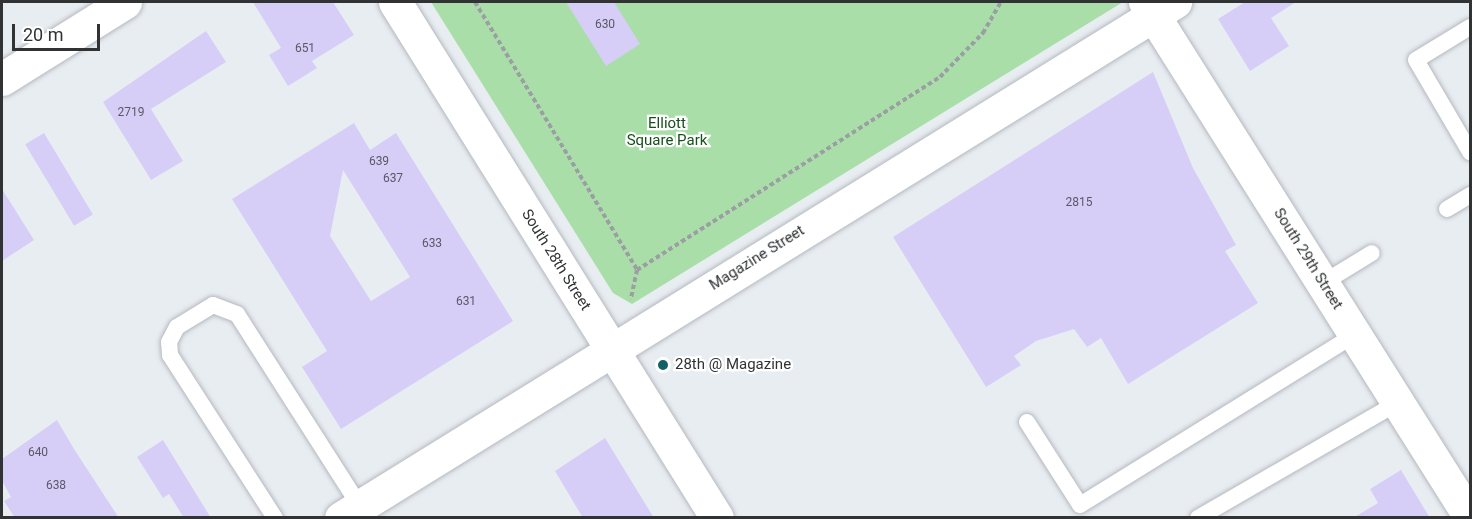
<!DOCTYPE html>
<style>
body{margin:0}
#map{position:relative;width:1472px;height:519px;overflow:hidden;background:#e8edf2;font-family:Roboto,sans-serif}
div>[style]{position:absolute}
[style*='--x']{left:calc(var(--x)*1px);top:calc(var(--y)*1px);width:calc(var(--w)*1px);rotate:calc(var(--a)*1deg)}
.green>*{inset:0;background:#a9dea9}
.building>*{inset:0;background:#d7cef8;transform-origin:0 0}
.path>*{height:4px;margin-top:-2px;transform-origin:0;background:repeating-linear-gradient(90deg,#9b9ea2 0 4.5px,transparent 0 7.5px)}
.roads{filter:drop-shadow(0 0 2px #b5b9bf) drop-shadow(0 0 2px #b5b9bf)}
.lane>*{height:16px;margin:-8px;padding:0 8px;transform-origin:8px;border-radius:8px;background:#fff}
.street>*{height:33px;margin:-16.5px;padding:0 16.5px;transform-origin:16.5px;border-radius:16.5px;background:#fff}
.dots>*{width:16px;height:16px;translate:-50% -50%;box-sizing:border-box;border:3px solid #fff;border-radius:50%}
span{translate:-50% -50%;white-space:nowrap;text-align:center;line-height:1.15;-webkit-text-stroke:4.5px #fff;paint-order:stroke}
.number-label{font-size:12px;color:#5a5965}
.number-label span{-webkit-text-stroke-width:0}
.park-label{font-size:15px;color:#16501b}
.street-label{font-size:15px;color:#303234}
.poi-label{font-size:15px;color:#303234}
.left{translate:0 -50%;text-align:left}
.frame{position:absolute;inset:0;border:3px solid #303234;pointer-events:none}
.scale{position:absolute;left:12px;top:24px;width:88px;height:27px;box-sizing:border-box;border:3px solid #303234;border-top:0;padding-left:8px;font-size:18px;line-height:21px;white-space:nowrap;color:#303234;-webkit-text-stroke:4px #fff;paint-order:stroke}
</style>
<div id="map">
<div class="green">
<i style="clip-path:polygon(431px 2px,1123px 2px,632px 304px,613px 293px)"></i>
</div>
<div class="building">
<i style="clip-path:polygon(253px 2px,333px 2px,354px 35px,312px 61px,317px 68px,288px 86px,269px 55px,281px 48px)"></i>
<i style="clip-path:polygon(566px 2px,614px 2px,640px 44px,606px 66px)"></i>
<i style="clip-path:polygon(1245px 2px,1296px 2px,1271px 18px,1289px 46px,1250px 71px,1218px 19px)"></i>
<i style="clip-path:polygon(206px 31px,226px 62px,151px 109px,183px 161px,151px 180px,103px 102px)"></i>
<i style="clip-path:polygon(1153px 72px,1193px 168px,1236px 245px,1225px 251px,1258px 303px,1128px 384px,1101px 338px,1087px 347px,1074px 329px,1036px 341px,1014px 356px,1021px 365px,986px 387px,893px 237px)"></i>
<i style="clip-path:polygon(evenodd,354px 123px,370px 150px,396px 133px,513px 321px,341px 429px,302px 367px,327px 351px,232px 199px,354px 123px,343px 170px,410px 277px,371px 301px,330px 236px,343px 170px)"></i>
<i style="left:44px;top:133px;width:95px;height:22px;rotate:59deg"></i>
<i style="clip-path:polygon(2px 189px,34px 240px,2px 261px)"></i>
<i style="clip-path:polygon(57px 420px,74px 449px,119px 518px,15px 518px,4px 501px,11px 497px,2px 481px,2px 459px)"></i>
<i style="clip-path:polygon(605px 438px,654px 518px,583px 518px,555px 471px)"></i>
<i style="clip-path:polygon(163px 440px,211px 518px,184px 518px,169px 494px,163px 498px,137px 457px)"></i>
<i style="clip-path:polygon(1401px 470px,1430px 518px,1353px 518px,1378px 503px,1370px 489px)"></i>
</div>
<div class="path">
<i style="--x:475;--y:2;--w:313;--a:58.8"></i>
<i style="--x:637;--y:270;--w:30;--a:102"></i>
<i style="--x:637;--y:270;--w:359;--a:-32.5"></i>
<i style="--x:940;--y:77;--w:62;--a:-45.7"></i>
<i style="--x:983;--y:33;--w:36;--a:-60"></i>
</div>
<div class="roads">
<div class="lane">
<i style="--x:1470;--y:27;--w:63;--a:148.6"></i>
<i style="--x:1416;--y:60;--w:107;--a:59.6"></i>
<i style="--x:1447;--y:209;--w:27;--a:-31"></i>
<i style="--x:1323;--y:283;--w:57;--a:-31.5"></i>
<i style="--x:1027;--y:422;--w:98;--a:57.4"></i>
<i style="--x:1080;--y:505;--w:325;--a:-31.8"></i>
<i style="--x:275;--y:518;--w:194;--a:-122.8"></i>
<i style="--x:170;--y:355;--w:13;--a:-94"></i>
<i style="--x:169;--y:342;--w:17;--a:-62"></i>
<i style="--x:177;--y:327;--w:42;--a:-31.4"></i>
<i style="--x:213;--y:305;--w:26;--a:21"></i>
<i style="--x:237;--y:314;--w:228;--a:57.4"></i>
<i style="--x:1198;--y:518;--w:232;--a:-30"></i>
</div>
<div class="street">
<i style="--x:395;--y:2;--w:608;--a:58.03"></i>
<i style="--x:1145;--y:2;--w:609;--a:57.75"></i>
<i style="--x:2;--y:79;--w:145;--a:-32"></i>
<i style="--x:341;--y:518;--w:981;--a:-31.75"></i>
</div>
</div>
<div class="dots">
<i style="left:663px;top:365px;background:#106168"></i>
</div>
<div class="number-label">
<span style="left:605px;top:25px">630</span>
<span style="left:305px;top:49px">651</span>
<span style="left:131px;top:113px">2719</span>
<span style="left:379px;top:162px">639</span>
<span style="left:393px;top:179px">637</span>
<span style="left:1079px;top:203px">2815</span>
<span style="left:432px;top:244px">633</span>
<span style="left:466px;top:302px">631</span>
<span style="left:38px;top:453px">640</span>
<span style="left:56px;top:486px">638</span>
</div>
<div class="park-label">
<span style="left:667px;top:132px">Elliott<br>Square Park</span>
</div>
<div class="street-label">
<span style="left:757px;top:258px;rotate:-32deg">Magazine Street</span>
<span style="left:1308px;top:259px;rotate:58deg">South 29th Street</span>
<span style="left:556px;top:260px;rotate:58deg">South 28th Street</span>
</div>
<div class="poi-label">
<span class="left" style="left:675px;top:365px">28th @ Magazine</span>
</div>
<div class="frame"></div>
<div class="scale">20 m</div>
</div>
